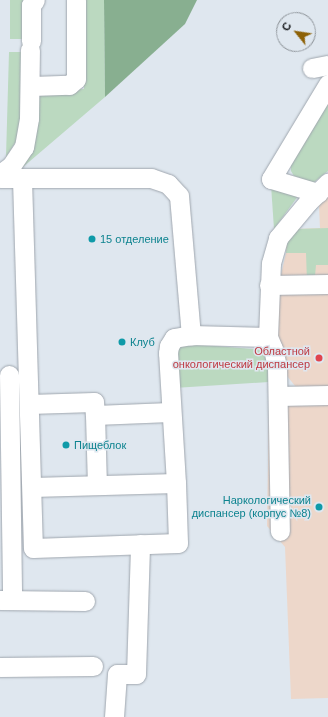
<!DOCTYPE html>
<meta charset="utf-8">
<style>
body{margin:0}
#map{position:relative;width:328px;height:717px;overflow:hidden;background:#dfe7ef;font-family:Helvetica,sans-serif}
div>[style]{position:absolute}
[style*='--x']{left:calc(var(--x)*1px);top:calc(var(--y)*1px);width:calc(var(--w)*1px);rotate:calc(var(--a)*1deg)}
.medical>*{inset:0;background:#edd7ca}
.green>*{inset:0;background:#bbd9c0;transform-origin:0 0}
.forest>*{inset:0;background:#88af90}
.roads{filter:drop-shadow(0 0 1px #9fa6ae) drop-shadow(0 0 1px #9fa6ae)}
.minor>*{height:19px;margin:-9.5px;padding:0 9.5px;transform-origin:9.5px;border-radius:9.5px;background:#fff}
.dots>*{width:11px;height:11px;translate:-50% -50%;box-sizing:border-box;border:2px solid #dfe7ef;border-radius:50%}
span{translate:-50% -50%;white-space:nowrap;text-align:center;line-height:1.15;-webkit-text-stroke:3px #dfe7ef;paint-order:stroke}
.culture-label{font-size:11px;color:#0d838f}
.left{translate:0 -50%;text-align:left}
.right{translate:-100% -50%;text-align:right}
.health-label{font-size:11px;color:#be3a42}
.north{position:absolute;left:276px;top:12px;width:40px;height:40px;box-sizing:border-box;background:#dfe7ef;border:1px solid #8e949a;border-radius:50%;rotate:300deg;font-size:11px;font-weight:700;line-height:16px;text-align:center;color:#15181b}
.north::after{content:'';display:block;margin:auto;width:14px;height:18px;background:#8d6106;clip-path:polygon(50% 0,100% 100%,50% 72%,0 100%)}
</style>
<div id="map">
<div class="medical">
<i style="clip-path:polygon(328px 196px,328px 698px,291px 699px,285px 547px,267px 526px,269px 399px,304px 397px,287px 376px,278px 353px,275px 301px,286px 253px,286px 245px,296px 229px,320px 228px,319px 205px)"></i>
</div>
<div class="green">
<i style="left:10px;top:0;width:15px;height:39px"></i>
<i style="clip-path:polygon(83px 0,104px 0,105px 97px,16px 173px,40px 93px,44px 91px,84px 89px)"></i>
<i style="clip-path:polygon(9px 52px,24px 52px,22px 132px,6px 157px)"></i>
<i style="clip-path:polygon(328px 89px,328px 171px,313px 183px,294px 176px,291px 171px,291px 163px)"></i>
<i style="clip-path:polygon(271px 185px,301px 192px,274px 229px)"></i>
<i style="clip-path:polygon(328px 228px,328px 265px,316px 265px,315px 276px,307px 282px,306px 253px,286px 253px,287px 242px,296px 229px)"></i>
<i style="clip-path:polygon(178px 343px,266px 350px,267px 352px,269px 382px,174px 388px)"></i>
</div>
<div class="forest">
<i style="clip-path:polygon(104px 0,197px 0,185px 24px,105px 97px)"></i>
</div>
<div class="roads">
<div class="minor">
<i style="--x:31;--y:41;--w:36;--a:-90"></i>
<i style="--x:31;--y:5;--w:6;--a:-51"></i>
<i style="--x:312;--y:68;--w:16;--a:-11"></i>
<i style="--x:31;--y:86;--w:38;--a:-2"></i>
<i style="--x:69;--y:85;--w:9;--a:-41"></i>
<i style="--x:76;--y:79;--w:79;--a:-90"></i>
<i style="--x:0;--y:174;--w:14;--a:-36"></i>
<i style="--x:11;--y:166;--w:23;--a:-56"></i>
<i style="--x:24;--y:147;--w:29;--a:-80"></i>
<i style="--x:29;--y:118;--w:68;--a:-89.2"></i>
<i style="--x:0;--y:178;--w:151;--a:0"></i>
<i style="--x:151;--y:178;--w:18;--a:19"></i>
<i style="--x:168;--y:184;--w:16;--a:47"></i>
<i style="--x:179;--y:196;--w:140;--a:85.1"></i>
<i style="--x:191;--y:335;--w:77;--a:1.5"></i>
<i style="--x:268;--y:337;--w:74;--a:-87.7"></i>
<i style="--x:271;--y:263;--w:26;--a:-74"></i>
<i style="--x:278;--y:238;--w:47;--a:-50.2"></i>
<i style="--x:308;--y:202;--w:28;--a:-44"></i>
<i style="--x:22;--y:179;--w:369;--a:88.3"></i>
<i style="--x:33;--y:548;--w:145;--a:-2"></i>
<i style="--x:178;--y:543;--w:60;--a:-91.9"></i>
<i style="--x:318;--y:193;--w:49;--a:-163.4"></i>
<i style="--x:271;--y:179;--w:111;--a:-59"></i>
<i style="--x:269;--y:285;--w:59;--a:-1"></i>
<i style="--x:268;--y:337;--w:13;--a:67"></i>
<i style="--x:273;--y:349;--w:17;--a:77"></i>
<i style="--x:277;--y:366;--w:165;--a:89"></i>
<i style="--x:9;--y:375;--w:225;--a:89.2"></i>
<i style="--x:278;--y:396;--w:50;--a:-1.1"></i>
<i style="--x:29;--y:404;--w:65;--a:-1.8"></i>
<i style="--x:94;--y:402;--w:13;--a:86"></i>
<i style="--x:95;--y:415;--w:75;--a:-2.3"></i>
<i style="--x:95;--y:415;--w:70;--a:88.4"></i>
<i style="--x:32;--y:487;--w:144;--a:-1.6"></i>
<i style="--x:176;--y:483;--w:130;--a:-93.5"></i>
<i style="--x:168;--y:353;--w:7;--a:-82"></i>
<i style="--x:169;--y:346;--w:9;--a:-58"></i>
<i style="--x:174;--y:338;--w:17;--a:-10"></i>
<i style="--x:0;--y:600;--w:85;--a:0.7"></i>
<i style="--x:0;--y:667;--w:93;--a:-0.6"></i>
<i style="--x:114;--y:717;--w:43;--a:-86"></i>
<i style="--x:117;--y:674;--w:19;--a:0"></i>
<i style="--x:136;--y:674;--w:130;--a:-88.2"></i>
</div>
</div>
<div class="dots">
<i style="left:92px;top:239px;background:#0f9aa8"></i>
<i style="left:122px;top:342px;background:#0f9aa8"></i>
<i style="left:319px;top:358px;background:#e0444e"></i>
<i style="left:66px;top:445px;background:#0f9aa8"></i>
<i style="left:319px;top:507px;background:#0f9aa8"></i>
</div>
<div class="culture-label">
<span class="left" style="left:100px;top:239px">15 отделение</span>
<span class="left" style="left:130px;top:342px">Клуб</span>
<span class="left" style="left:74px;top:445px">Пищеблок</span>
<span class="right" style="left:311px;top:507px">Наркологический<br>диспансер (корпус №8)</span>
</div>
<div class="health-label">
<span class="right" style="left:310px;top:358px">Областной<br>онкологический диспансер</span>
</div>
<div class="north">С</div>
</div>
